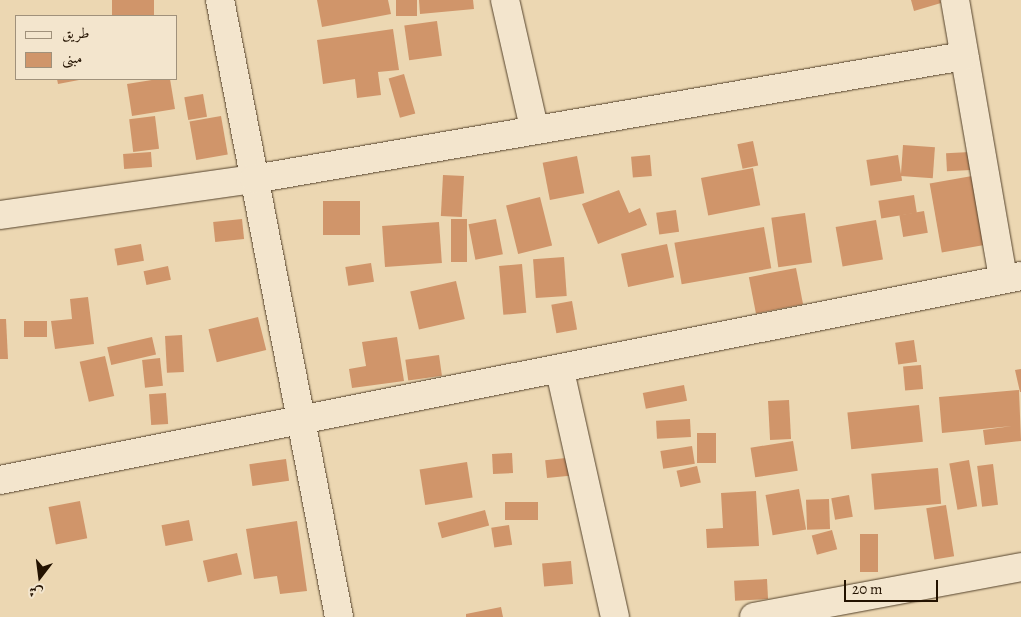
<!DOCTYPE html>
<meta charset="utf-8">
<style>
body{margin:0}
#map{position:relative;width:1021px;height:617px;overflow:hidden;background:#ecd7b2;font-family:Alegreya,Amiri,serif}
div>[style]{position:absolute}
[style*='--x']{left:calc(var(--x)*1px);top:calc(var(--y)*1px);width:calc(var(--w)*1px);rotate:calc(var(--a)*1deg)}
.building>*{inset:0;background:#d0956a;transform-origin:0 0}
.roads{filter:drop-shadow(0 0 1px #55432c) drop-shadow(0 0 1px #55432c)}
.minor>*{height:28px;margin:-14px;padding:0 14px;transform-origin:14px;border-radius:14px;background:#f3e5cd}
span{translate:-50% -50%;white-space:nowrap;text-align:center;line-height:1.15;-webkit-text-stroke:5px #f3e5cd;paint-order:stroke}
.legend{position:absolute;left:15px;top:15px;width:162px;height:65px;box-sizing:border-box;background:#f3e5cd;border:1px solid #a0917b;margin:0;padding:6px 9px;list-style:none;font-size:15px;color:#231200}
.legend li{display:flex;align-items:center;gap:10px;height:25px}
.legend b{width:25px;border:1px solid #a0917b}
.north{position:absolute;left:15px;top:552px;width:50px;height:50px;-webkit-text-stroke:4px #f3e5cd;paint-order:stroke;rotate:195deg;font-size:14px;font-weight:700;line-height:20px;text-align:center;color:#231200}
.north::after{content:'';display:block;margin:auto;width:18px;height:22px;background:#231200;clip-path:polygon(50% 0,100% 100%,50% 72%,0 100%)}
.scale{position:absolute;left:844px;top:580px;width:94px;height:22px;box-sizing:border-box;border:2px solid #231200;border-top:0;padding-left:6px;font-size:15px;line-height:18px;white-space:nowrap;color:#231200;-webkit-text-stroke:4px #f3e5cd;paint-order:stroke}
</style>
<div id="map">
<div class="building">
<i style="left:112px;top:0;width:42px;height:16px"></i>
<i style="clip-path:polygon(317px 0,388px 0,391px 14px,322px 27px)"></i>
<i style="left:396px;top:0;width:21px;height:16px"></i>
<i style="clip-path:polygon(419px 0,473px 0,474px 9px,420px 14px)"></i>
<i style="clip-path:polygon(911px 0,940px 0,941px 3px,914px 11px)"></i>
<i style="left:437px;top:21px;width:35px;height:33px;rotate:82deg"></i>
<i style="clip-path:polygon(393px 29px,399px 70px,378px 72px,381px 95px,357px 98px,355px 79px,323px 84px,317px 40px)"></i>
<i style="left:404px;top:74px;width:41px;height:16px;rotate:74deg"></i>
<i style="clip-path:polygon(57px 79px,79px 79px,79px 80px,58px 84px)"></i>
<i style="clip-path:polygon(158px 79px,170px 79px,175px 109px,132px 116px,127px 84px)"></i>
<i style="left:203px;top:94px;width:23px;height:19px;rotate:80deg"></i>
<i style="left:155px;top:116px;width:33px;height:26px;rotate:83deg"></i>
<i style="left:221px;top:116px;width:39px;height:32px;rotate:80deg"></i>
<i style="left:753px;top:141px;width:25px;height:16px;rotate:78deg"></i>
<i style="left:903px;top:145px;width:32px;height:31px;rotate:4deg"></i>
<i style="left:151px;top:152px;width:15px;height:28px;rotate:86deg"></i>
<i style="left:970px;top:152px;width:18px;height:24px;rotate:87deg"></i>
<i style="left:650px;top:155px;width:21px;height:19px;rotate:85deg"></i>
<i style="left:898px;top:155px;width:26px;height:32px;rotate:81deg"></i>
<i style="left:577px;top:156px;width:38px;height:35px;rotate:79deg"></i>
<i style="left:753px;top:168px;width:38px;height:53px;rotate:79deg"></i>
<i style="left:443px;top:175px;width:21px;height:41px;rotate:3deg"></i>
<i style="left:972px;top:176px;width:70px;height:43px;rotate:80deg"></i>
<i style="clip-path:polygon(619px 190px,629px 213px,640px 208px,647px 225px,598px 244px,582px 204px)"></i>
<i style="left:914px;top:195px;width:18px;height:36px;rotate:81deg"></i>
<i style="left:540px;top:197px;width:50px;height:35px;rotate:76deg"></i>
<i style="left:323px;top:201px;width:37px;height:34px"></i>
<i style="left:676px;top:210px;width:22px;height:20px;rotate:82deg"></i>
<i style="left:924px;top:211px;width:22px;height:25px;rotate:80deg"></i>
<i style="left:805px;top:213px;width:50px;height:34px;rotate:82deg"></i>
<i style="left:242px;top:219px;width:20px;height:29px;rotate:84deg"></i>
<i style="left:451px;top:219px;width:16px;height:43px"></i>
<i style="left:496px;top:219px;width:36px;height:28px;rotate:79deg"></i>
<i style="left:876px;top:220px;width:40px;height:41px;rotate:80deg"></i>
<i style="left:439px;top:222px;width:41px;height:57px;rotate:86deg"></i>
<i style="left:764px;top:227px;width:42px;height:91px;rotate:80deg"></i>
<i style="left:141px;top:244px;width:17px;height:27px;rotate:80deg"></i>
<i style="left:667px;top:244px;width:34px;height:47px;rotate:78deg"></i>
<i style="left:564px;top:257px;width:39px;height:31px;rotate:86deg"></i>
<i style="left:371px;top:263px;width:19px;height:26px;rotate:81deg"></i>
<i style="left:522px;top:264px;width:49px;height:23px;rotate:85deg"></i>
<i style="left:168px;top:266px;width:14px;height:25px;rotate:78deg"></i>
<i style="left:796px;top:268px;width:37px;height:48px;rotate:79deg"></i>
<i style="left:456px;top:281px;width:39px;height:47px;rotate:77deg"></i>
<i style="clip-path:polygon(88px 297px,94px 344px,55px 349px,51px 321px,72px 319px,70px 299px)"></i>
<i style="left:572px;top:301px;width:29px;height:21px;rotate:80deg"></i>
<i style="left:258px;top:317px;width:34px;height:51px;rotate:76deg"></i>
<i style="clip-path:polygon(0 319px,6px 319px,8px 359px,0 359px)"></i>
<i style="left:24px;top:321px;width:23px;height:16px"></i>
<i style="left:182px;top:335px;width:37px;height:17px;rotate:87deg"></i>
<i style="left:152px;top:337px;width:18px;height:46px;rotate:77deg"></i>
<i style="clip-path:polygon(397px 337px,404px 381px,352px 388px,349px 369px,366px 366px,362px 342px)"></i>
<i style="left:914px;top:340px;width:22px;height:19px;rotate:82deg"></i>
<i style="left:439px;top:355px;width:21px;height:34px;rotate:82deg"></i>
<i style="left:105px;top:356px;width:41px;height:26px;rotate:77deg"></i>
<i style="left:160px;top:358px;width:28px;height:18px;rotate:84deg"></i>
<i style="left:921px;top:365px;width:24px;height:18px;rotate:85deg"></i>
<i style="clip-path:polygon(1021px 369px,1021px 392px,1020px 392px,1015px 370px)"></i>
<i style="left:684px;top:385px;width:16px;height:42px;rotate:79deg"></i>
<i style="clip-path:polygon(1019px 390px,1021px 441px,985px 445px,983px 430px,1012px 426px,942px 433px,939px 397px)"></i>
<i style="left:166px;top:393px;width:31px;height:17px;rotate:86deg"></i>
<i style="left:789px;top:400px;width:39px;height:21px;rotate:87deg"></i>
<i style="left:919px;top:405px;width:37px;height:72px;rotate:84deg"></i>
<i style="left:690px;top:419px;width:18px;height:34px;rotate:87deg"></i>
<i style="left:697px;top:433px;width:19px;height:30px"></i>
<i style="left:793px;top:441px;width:30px;height:43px;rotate:81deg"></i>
<i style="left:692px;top:446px;width:18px;height:32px;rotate:81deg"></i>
<i style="left:512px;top:453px;width:20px;height:20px;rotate:87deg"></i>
<i style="left:575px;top:457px;width:18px;height:30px;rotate:84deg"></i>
<i style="left:286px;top:459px;width:22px;height:37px;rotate:82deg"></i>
<i style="left:969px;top:460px;width:47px;height:20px;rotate:80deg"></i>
<i style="left:467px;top:462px;width:36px;height:48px;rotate:81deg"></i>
<i style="left:993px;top:464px;width:41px;height:16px;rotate:83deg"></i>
<i style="left:697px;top:466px;width:17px;height:21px;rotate:77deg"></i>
<i style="left:938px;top:468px;width:36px;height:67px;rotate:85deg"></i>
<i style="left:799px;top:489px;width:41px;height:34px;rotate:80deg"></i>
<i style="clip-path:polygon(756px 491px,759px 546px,707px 548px,706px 529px,723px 528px,721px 493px)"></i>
<i style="left:849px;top:495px;width:22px;height:18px;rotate:80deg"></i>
<i style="left:829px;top:499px;width:30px;height:23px;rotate:88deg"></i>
<i style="left:80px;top:501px;width:38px;height:32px;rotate:79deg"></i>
<i style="left:505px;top:502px;width:33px;height:18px"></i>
<i style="left:946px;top:505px;width:52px;height:20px;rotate:81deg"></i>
<i style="left:485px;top:510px;width:16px;height:49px;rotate:75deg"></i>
<i style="left:189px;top:520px;width:21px;height:28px;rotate:79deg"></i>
<i style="clip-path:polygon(297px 521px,307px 591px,280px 594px,277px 576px,254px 579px,246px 529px)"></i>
<i style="left:509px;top:525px;width:20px;height:18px;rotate:81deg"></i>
<i style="left:832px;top:530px;width:20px;height:21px;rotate:75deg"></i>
<i style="left:860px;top:534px;width:18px;height:38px"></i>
<i style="left:237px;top:553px;width:22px;height:35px;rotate:77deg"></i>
<i style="left:571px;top:561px;width:23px;height:29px;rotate:85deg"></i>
<i style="left:767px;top:579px;width:20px;height:33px;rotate:87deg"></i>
<i style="clip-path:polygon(501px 607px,503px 617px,466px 617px,466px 614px)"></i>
</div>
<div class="roads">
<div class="minor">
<i style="--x:220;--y:0;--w:628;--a:79.08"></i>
<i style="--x:505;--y:0;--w:131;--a:77.2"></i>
<i style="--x:955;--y:0;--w:283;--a:80.2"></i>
<i style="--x:0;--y:215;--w:257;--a:-8.1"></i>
<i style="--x:254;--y:179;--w:721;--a:-9.83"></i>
<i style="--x:560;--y:371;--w:252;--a:77.4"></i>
<i style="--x:0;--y:480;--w:1041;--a:-11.3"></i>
<i style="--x:754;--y:617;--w:272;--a:-10.6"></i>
</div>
</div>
<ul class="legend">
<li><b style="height:6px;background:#f3e5cd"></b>طريق</li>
<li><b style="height:14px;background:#d0956a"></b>مبنى</li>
</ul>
<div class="north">ش</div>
<div class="scale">20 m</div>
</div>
